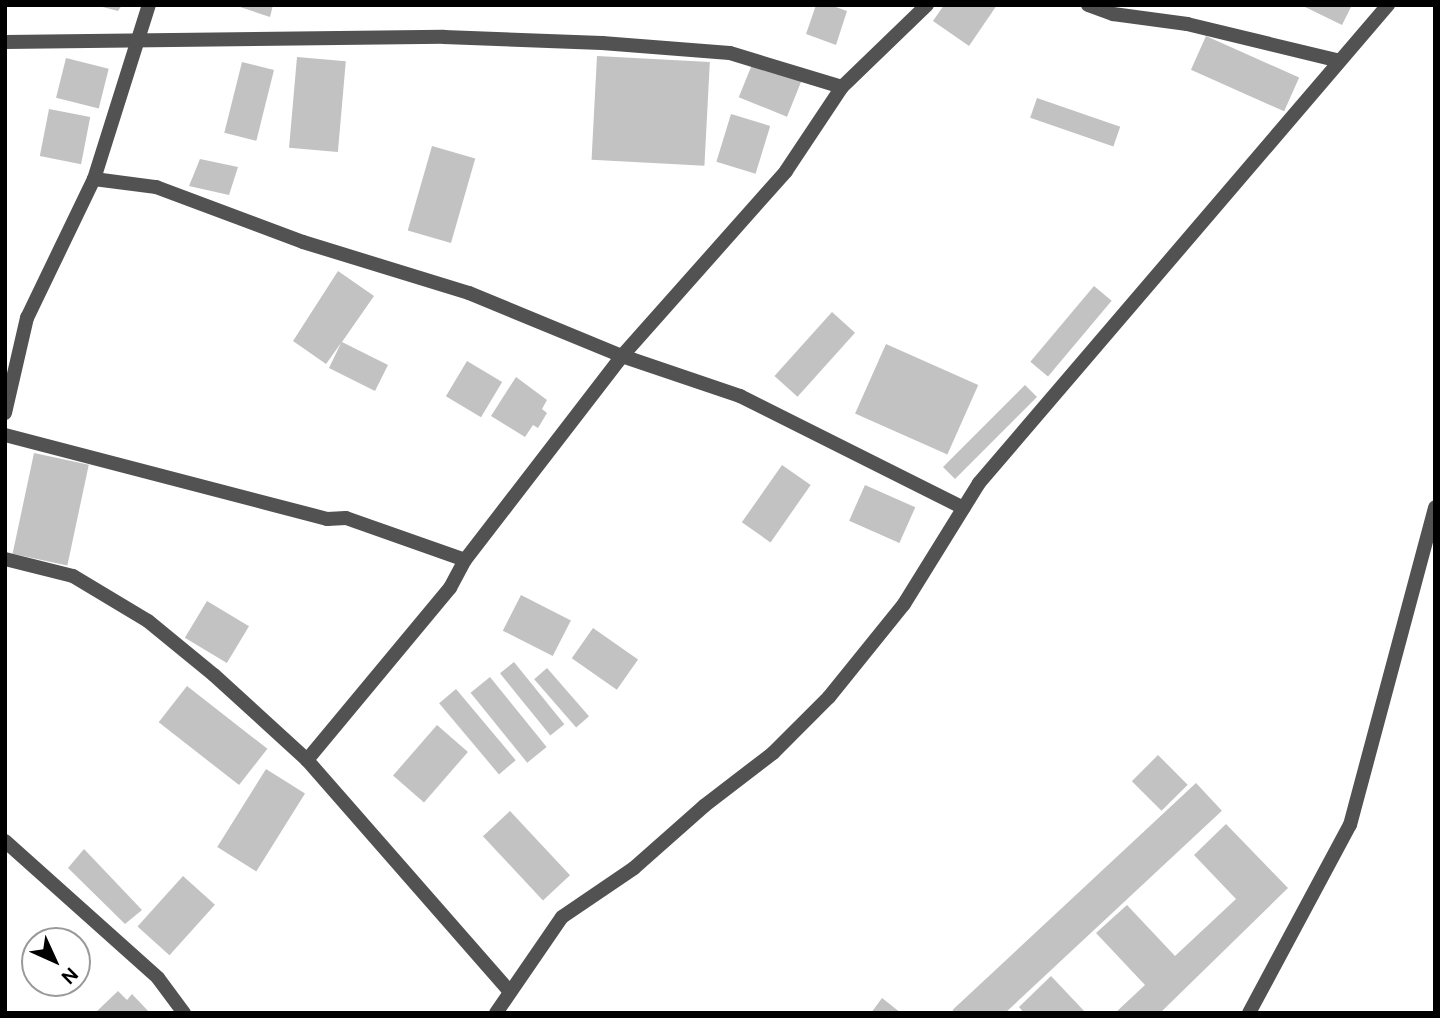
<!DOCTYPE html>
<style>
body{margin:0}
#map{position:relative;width:1440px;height:1018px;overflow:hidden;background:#fff;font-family:"DM Sans",sans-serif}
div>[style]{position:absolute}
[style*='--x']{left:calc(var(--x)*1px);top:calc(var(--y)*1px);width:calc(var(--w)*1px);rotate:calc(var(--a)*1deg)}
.building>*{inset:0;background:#c2c2c2;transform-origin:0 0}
.service>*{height:14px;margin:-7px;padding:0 7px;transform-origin:7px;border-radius:7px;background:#525252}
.minor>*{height:14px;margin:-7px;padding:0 7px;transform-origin:7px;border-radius:7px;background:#525252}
span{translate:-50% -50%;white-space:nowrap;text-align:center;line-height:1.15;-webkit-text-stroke:7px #fff;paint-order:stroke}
.frame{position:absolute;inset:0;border:7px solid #000;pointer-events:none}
.north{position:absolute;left:21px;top:927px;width:70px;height:70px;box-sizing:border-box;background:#fff;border:2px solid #999;border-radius:50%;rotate:135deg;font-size:19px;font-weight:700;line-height:28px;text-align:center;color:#000}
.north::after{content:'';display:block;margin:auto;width:24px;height:32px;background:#000;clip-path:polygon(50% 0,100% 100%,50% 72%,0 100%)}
</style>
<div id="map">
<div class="building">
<i style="clip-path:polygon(95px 5px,122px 5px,118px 11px)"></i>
<i style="clip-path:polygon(234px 5px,273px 5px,270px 17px)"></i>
<i style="clip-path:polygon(816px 5px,830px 5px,847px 11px,836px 45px,806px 34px)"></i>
<i style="clip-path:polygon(944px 5px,997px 5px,969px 46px,933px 21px)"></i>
<i style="clip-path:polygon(1301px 5px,1352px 5px,1342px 25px)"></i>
<i style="left:1206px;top:36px;width:102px;height:37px;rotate:24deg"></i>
<i style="left:597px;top:56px;width:113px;height:104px;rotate:3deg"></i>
<i style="left:297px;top:57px;width:49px;height:91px;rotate:5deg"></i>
<i style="left:66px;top:58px;width:44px;height:41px;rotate:14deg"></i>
<i style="left:242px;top:62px;width:33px;height:73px;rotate:14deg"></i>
<i style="left:753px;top:62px;width:52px;height:38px;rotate:22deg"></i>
<i style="left:1037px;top:98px;width:88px;height:21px;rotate:19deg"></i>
<i style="left:49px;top:109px;width:42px;height:48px;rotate:11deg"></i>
<i style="left:731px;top:114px;width:41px;height:50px;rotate:17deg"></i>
<i style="left:432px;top:146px;width:45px;height:88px;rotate:16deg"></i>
<i style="clip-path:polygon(200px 159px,238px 167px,229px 195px,189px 186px)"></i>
<i style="clip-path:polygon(338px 271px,374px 296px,342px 342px,388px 365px,375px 391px,329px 368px,341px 343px,326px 364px,293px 341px)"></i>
<i style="left:1094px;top:286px;width:23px;height:99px;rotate:40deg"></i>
<i style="left:832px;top:312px;width:31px;height:86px;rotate:42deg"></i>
<i style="left:886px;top:344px;width:101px;height:76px;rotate:24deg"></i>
<i style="left:467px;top:361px;width:41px;height:41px;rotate:31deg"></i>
<i style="clip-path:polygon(516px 377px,547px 400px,542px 409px,547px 413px,538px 428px,533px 425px,525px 437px,491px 416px)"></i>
<i style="left:1025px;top:385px;width:17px;height:116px;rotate:45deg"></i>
<i style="left:34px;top:453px;width:56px;height:103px;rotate:12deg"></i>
<i style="left:782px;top:465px;width:35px;height:70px;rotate:35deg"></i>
<i style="left:865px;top:485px;width:55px;height:39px;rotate:24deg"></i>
<i style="left:521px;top:595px;width:56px;height:40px;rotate:27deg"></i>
<i style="left:207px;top:601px;width:49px;height:43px;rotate:31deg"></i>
<i style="left:593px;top:628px;width:55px;height:37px;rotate:35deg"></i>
<i style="left:514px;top:662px;width:80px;height:18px;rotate:51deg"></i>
<i style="left:547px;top:668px;width:64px;height:17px;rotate:49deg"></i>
<i style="left:490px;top:677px;width:90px;height:25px;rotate:51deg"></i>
<i style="left:187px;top:686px;width:102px;height:46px;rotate:38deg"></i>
<i style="left:456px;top:689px;width:93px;height:22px;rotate:50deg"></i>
<i style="left:437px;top:725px;width:41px;height:67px;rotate:41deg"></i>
<i style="left:1158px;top:755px;width:42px;height:37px;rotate:45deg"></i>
<i style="left:266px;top:769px;width:46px;height:92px;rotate:32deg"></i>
<i style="left:1196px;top:783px;width:38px;height:333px;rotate:47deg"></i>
<i style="left:510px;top:811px;width:88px;height:37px;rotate:47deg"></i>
<i style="clip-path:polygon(1226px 824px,1288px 888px,1160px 1013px,1115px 1013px,1145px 985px,1096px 933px,1127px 905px,1175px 956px,1236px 899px,1194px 855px)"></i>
<i style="clip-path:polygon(84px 849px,142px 910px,125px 924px,68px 868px)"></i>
<i style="left:183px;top:876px;width:43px;height:68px;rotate:42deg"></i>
<i style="clip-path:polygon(1051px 976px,1086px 1013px,1024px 1013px,1019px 1007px)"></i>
<i style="clip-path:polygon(118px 991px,127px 1000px,132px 994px,150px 1013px,95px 1013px)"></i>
<i style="clip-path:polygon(882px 998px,901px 1013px,871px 1013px)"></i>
</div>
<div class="service">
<i style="--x:1249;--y:1013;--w:213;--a:-61.8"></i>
<i style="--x:1350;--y:825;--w:329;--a:-75"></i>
</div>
<div class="minor">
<i style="--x:1088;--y:5;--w:27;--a:20"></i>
<i style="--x:1113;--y:14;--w:75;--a:7.7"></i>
<i style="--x:1187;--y:24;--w:157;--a:13.6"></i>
<i style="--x:5;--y:42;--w:439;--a:-0.7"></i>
<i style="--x:444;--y:37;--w:158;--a:2.2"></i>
<i style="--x:602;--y:43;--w:128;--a:4.5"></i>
<i style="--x:730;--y:53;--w:117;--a:16.9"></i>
<i style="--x:94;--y:179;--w:63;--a:7.4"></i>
<i style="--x:156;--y:187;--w:157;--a:20.5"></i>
<i style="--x:303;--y:242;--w:174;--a:17.1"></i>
<i style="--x:469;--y:293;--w:165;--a:22.4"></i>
<i style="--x:622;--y:356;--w:125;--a:18.7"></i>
<i style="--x:740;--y:396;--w:250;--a:26.6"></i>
<i style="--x:5;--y:413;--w:98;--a:-77"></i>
<i style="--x:27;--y:318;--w:154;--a:-64.3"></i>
<i style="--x:94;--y:179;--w:182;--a:-72.5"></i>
<i style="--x:5;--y:435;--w:333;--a:14.6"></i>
<i style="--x:327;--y:519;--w:19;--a:-3"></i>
<i style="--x:346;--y:518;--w:126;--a:19.4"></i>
<i style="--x:5;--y:559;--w:70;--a:14"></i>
<i style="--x:73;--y:576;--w:87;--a:31"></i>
<i style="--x:148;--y:621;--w:85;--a:39.3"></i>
<i style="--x:214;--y:675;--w:126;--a:42.4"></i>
<i style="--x:307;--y:760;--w:308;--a:48.8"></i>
<i style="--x:307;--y:760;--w:224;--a:-50.3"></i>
<i style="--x:450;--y:588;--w:32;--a:-62"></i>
<i style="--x:465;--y:560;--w:257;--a:-52.4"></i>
<i style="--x:622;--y:356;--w:247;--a:-48.4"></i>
<i style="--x:786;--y:171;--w:101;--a:-56.3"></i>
<i style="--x:842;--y:87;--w:118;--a:-44"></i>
<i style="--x:5;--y:841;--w:205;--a:41.8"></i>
<i style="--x:158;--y:978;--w:44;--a:53.4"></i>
<i style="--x:496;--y:1013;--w:116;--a:-55.5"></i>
<i style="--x:562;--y:917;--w:87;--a:-34.2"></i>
<i style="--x:634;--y:868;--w:94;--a:-41.5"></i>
<i style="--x:704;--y:806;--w:87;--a:-37.5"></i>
<i style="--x:773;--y:753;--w:79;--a:-45"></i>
<i style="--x:829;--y:697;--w:119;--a:-51.1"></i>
<i style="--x:904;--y:604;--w:142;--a:-58.2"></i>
<i style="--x:979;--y:483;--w:629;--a:-49.45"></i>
</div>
<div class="frame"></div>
<div class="north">N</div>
</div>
